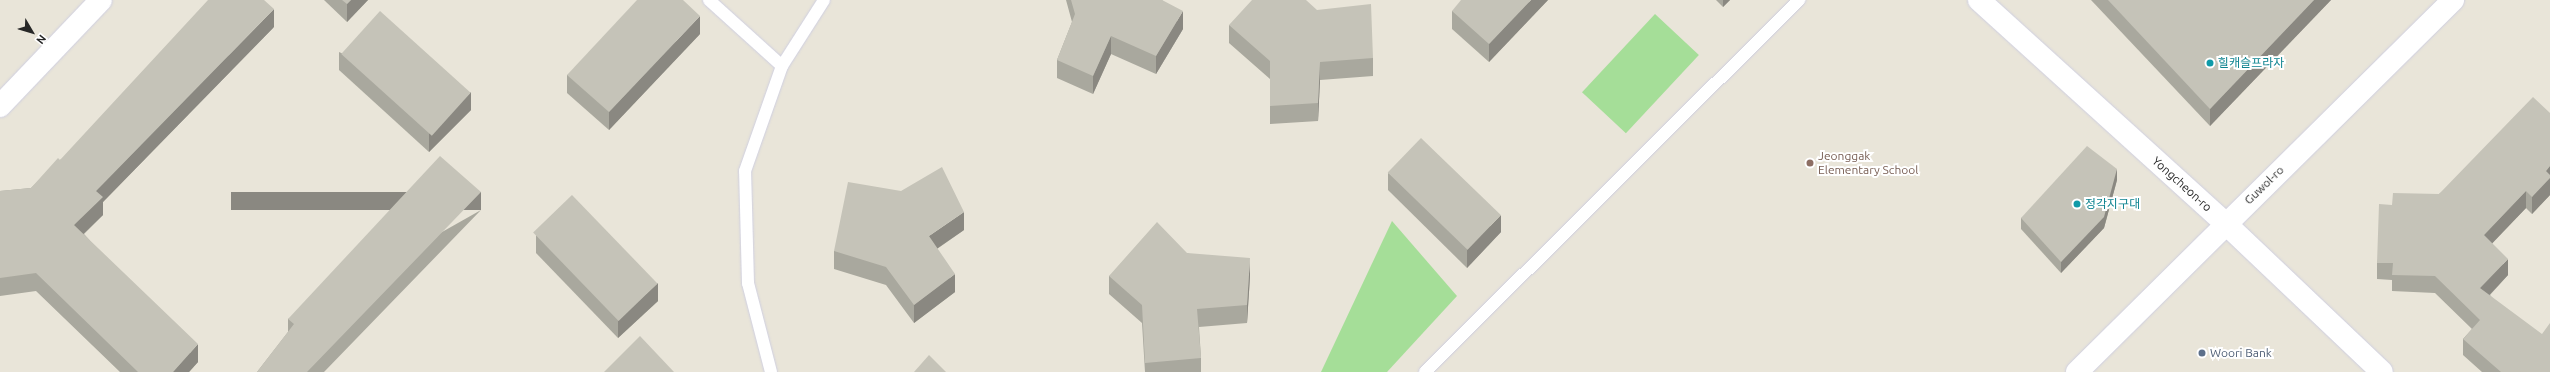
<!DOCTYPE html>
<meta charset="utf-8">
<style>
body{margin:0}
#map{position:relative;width:2550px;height:372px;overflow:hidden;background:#e9e5d9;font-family:Ubuntu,"Noto Sans KR",sans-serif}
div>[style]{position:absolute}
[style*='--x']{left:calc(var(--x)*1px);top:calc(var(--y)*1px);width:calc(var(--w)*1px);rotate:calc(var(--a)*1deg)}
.green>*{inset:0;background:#a5de98;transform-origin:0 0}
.roads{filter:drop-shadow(0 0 1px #cfcfe0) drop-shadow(0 0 1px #cfcfe0)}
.service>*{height:12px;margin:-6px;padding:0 6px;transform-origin:6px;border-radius:6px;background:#fff}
.tertiary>*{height:22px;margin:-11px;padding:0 11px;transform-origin:11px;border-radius:11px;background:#fff}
.secondary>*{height:22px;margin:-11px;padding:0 11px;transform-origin:11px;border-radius:11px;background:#fff}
.wall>*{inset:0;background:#a9a89e}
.shaded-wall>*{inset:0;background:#8a8881;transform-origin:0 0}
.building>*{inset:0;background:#c5c3b8;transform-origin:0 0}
.dots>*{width:11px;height:11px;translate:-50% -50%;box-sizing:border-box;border:2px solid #fff;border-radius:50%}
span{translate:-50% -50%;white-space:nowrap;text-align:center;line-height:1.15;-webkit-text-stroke:4px #fff;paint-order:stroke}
.culture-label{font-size:12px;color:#0d838f}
.left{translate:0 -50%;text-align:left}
.education-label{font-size:12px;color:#785e54}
.street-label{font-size:12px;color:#272727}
.service-label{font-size:12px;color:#4e5e75}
.north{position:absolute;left:12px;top:12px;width:40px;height:40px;-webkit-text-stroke:3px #fff;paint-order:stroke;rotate:128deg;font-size:11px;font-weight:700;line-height:16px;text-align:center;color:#272727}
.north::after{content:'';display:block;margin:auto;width:14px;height:18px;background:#272727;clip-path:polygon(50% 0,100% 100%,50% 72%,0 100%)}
</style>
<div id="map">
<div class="green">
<i style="left:1655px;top:14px;width:60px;height:107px;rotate:43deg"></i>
<i style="clip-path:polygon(1392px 221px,1457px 296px,1387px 372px,1321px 372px)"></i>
</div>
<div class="roads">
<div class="service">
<i style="--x:709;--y:0;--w:98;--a:42.1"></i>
<i style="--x:771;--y:372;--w:92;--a:-104.5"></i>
<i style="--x:748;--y:283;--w:112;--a:-91.5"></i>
<i style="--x:745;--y:171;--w:111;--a:-70.6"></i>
<i style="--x:782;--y:66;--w:78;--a:-57.5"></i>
<i style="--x:1425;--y:372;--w:528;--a:-44.85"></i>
</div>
<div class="tertiary">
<i style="--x:1979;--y:0;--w:332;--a:42.2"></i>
<i style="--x:2225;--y:223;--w:216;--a:43.5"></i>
<i style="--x:0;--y:106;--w:146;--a:-46.4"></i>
</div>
<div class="secondary">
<i style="--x:2077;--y:372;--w:529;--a:-44.69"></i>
</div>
</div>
<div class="wall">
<i style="clip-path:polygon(324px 0,368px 0,347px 22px)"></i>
<i style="clip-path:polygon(1066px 0,1162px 0,1183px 29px,1156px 74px,1111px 54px,1093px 94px,1057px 78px,1057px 60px,1072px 22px)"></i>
<i style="clip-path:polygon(1548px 0,1489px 62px,1452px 29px,1452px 11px)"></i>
<i style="clip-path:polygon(1716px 0,1730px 0,1723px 7px)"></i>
<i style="clip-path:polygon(2091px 0,2331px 0,2210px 126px)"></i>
<i style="clip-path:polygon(1229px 25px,1373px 58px,1373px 76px,1320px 80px,1318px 121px,1270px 124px,1270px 79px,1229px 43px)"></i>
<i style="clip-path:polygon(274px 27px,103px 202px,103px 215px,84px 234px,198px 362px,189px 372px,120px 372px,36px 291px,0 296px,0 191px,31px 188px,60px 160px)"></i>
<i style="clip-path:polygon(700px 34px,609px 130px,567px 93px,567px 75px)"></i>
<i style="clip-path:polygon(339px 52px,471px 110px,429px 152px,339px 70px)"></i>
<i style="clip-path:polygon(2550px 113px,2550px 195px,2532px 214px,2526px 208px,2492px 243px,2508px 275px,2490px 295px,2550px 372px,2482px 372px,2463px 355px,2463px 339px,2472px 329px,2435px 293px,2392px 291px,2392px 280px,2377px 279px,2377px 263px,2392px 205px,2439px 194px)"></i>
<i style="clip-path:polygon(1388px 173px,1501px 232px,1467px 268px,1388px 190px)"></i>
<i style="clip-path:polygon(2117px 180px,2104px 228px,2061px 273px,2021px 229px,2021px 218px)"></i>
<i style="clip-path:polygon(481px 210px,324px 372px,257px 372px,288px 332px,288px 319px)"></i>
<i style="clip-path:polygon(964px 230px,937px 249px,955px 292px,914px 323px,886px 285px,834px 269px,834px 251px)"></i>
<i style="clip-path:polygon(536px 235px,658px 301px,618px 338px,536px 253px)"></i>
<i style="clip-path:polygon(1187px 253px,1250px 276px,1247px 323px,1199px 327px,1201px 358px,1201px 372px,1145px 372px,1142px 323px,1109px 294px,1109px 276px)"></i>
</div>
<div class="shaded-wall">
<i style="clip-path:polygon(351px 0,368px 0,347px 22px,347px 4px)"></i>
<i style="clip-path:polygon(1531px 0,1548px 0,1489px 62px,1489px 44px)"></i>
<i style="clip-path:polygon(1723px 0,1730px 0,1723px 7px)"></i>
<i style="clip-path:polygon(2314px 0,2331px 0,2210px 126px,2210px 109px)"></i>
<i style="clip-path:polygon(274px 9px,274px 27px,103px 202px,103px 215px,74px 243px,74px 225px,96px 191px)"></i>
<i style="clip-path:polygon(1183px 11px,1183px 29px,1156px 74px,1156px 56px)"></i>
<i style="clip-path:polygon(700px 16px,700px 34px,609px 130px,609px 112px)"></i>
<i style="clip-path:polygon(1111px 36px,1111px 54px,1093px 94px,1093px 76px)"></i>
<i style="clip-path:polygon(1320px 62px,1320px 80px,1318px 121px,1318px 103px)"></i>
<i style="clip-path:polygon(471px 92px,471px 110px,429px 152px,429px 134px)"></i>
<i style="clip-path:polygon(2550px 166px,2550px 195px,2532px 214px,2532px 197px,2546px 171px)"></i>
<i style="clip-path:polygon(2117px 169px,2117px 180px,2104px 228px,2061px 273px,2061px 262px)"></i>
<i style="clip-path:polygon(2526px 191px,2526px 208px,2484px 252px,2484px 235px)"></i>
<i style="left:481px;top:192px;width:18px;height:250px;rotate:90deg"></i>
<i style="clip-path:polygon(964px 212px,964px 230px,929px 254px,929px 236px)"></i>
<i style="clip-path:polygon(1501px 215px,1501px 232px,1467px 268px,1467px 250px)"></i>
<i style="clip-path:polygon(1250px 258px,1250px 276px,1247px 323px,1247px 305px)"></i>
<i style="clip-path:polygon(2508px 259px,2508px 275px,2480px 305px,2480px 288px)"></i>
<i style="clip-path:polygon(955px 274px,955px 292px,914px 323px,914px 305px)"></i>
<i style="clip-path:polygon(658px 283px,658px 301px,618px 338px,618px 320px)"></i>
<i style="clip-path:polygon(198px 344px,198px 362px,189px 372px,173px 372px)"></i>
</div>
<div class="building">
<i style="clip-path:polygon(208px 0,264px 0,274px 9px,96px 191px,103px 197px,74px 225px,198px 344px,173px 372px,138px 372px,36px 273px,0 278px,0 191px,31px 188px,58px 158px,60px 160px)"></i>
<i style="clip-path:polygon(342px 0,351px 0,347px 4px)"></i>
<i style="clip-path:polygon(637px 0,683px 0,700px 16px,609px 112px,567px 75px)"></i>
<i style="clip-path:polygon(1071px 0,1162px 0,1183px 11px,1156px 56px,1111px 36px,1093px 76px,1057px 60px,1075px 14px)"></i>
<i style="clip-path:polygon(1252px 0,1306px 0,1317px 10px,1371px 4px,1373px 58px,1320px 62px,1318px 103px,1270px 106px,1270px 61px,1229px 25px)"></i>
<i style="clip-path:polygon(1461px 0,1531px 0,1489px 44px,1452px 11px)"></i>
<i style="clip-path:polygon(2108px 0,2314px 0,2210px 109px)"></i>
<i style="left:380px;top:11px;width:122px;height:58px;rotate:42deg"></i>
<i style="clip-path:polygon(2533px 97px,2550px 113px,2550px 166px,2546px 171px,2550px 175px,2550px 178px,2532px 197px,2526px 191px,2484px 235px,2508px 259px,2480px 288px,2542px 334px,2550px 323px,2550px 372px,2501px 372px,2463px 339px,2480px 320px,2435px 276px,2392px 275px,2393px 263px,2377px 263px,2379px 204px,2392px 205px,2393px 193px,2439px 194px)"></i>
<i style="left:1421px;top:138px;width:111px;height:48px;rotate:44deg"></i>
<i style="clip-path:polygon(2087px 146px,2117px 169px,2104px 217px,2061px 262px,2021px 218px)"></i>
<i style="clip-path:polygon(440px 156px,481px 192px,307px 372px,257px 372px,294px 324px,288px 319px)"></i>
<i style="clip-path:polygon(942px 167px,964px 212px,929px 236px,955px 274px,914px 305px,886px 267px,834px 251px,848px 182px,901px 191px)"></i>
<i style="left:572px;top:195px;width:123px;height:54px;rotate:46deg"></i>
<i style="clip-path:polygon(1157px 222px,1187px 253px,1250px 258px,1247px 305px,1197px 309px,1201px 358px,1145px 363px,1142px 305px,1109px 276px)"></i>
<i style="clip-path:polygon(640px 336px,674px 372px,604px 372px)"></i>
<i style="clip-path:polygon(929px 355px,946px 372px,914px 372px)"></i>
</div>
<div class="dots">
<i style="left:2210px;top:63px;background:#0f9aa8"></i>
<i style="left:1810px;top:163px;background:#8d6e63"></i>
<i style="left:2077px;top:204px;background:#0f9aa8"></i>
<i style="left:2202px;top:353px;background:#5c6f8a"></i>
</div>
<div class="culture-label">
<span class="left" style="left:2218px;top:63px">힐캐슬프라자</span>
<span class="left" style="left:2085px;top:204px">정각지구대</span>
</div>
<div class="education-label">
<span class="left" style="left:1818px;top:163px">Jeonggak<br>Elementary School</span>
</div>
<div class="street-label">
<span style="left:2182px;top:184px;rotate:42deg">Yongcheon-ro</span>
<span style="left:2264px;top:185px;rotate:-44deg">Guwol-ro</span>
</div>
<div class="service-label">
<span class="left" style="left:2210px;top:353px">Woori Bank</span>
</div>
<div class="north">N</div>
</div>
